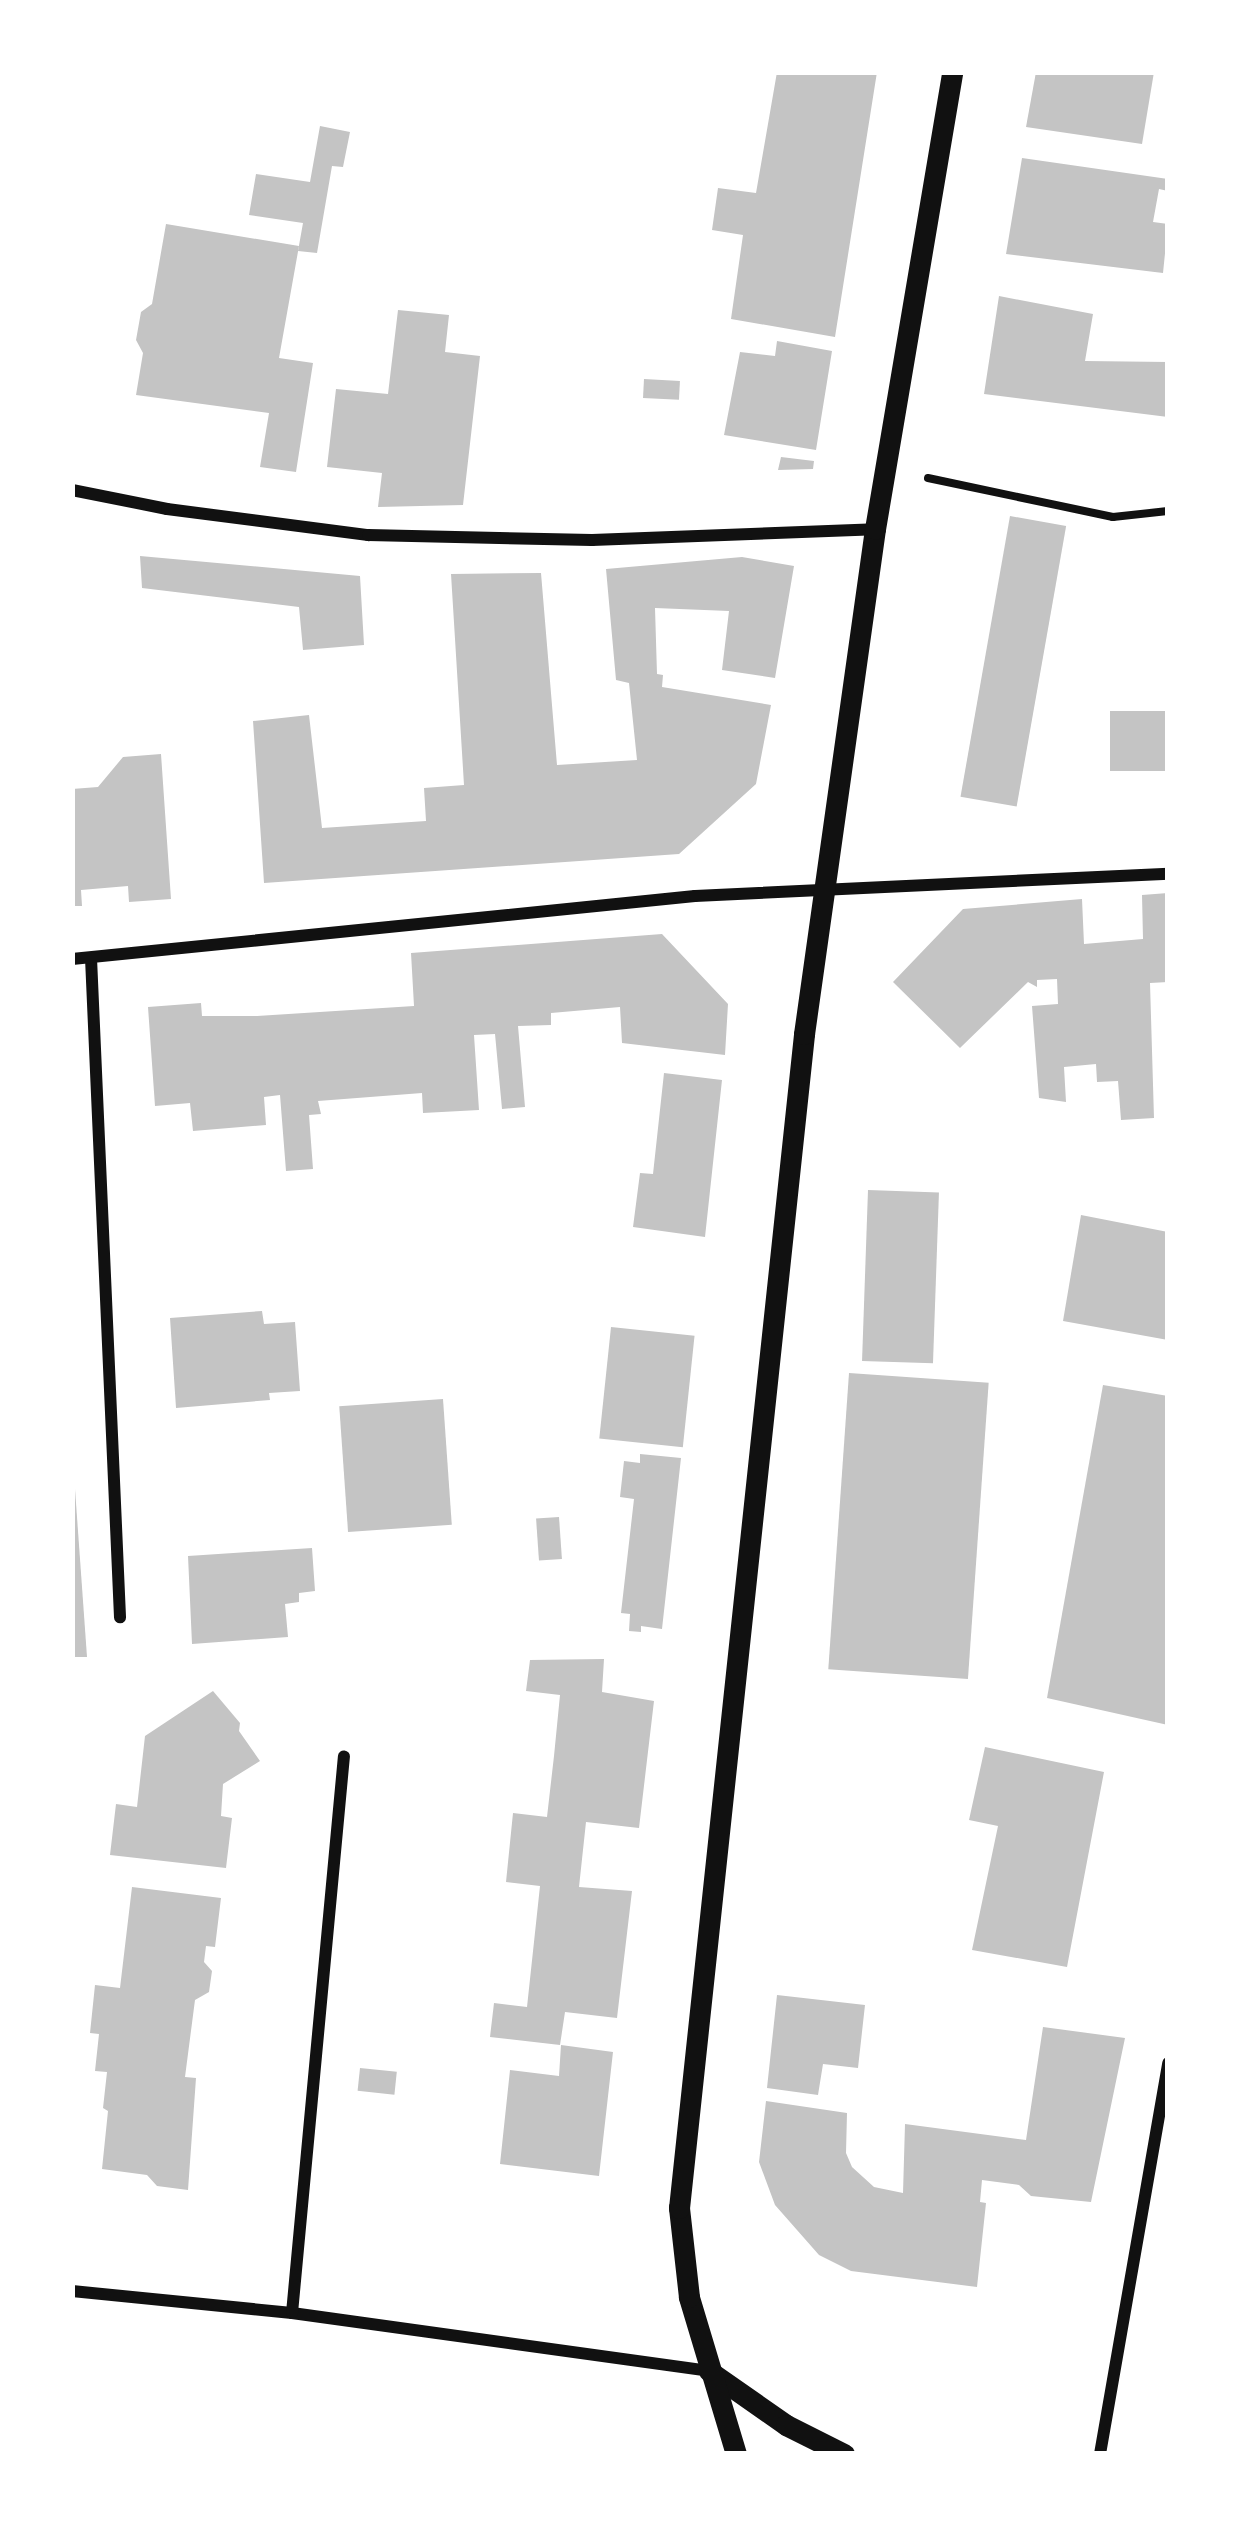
<!DOCTYPE html>
<style>
body{margin:0}
#map{position:relative;width:1240px;height:2526px;overflow:hidden;background:#fff;font-family:Signika,sans-serif}
div>[style]{position:absolute}
[style*='--x']{left:calc(var(--x)*1px);top:calc(var(--y)*1px);width:calc(var(--w)*1px);rotate:calc(var(--a)*1deg)}
.building>*{inset:0;background:#c4c4c4;transform-origin:0 0}
.path>*{height:8px;margin:-4px;padding:0 4px;transform-origin:4px;border-radius:4px;background:#111}
.minor>*{height:12px;margin:-6px;padding:0 6px;transform-origin:6px;border-radius:6px;background:#111}
.tertiary>*{height:21px;margin:-10.5px;padding:0 10.5px;transform-origin:10.5px;border-radius:10.5px;background:#111}
span{translate:-50% -50%;white-space:nowrap;text-align:center;line-height:1.15;-webkit-text-stroke:12px #fff;paint-order:stroke}
.frame{position:absolute;inset:0;border:75px solid #fff;pointer-events:none}
</style>
<div id="map">
<div class="building">
<i style="clip-path:polygon(777px 72px,877px 72px,835px 337px,731px 319px,743px 235px,712px 230px,718px 188px,756px 193px)"></i>
<i style="clip-path:polygon(1036px 72px,1154px 72px,1142px 144px,1026px 127px)"></i>
<i style="clip-path:polygon(320px 126px,350px 132px,343px 167px,332px 166px,317px 253px,298px 251px,303px 223px,249px 215px,256px 174px,310px 182px)"></i>
<i style="clip-path:polygon(1022px 158px,1168px 179px,1168px 191px,1159px 189px,1153px 222px,1168px 224px,1163px 273px,1006px 254px)"></i>
<i style="clip-path:polygon(166px 224px,299px 246px,279px 358px,313px 363px,296px 472px,260px 467px,269px 413px,136px 395px,143px 353px,136px 340px,141px 312px,152px 304px)"></i>
<i style="clip-path:polygon(999px 296px,1093px 314px,1085px 361px,1168px 362px,1168px 417px,984px 394px)"></i>
<i style="clip-path:polygon(398px 310px,449px 315px,445px 352px,480px 356px,463px 505px,378px 507px,382px 473px,327px 467px,336px 389px,388px 394px)"></i>
<i style="clip-path:polygon(777px 341px,832px 351px,816px 450px,724px 435px,740px 352px,775px 356px)"></i>
<i style="left:644px;top:379px;width:36px;height:19px;rotate:3deg"></i>
<i style="clip-path:polygon(781px 457px,814px 461px,813px 469px,778px 470px)"></i>
<i style="left:1010px;top:516px;width:57px;height:285px;rotate:10deg"></i>
<i style="clip-path:polygon(140px 556px,360px 576px,364px 645px,303px 650px,299px 607px,142px 588px)"></i>
<i style="clip-path:polygon(742px 557px,794px 566px,775px 678px,722px 670px,729px 611px,655px 608px,657px 674px,663px 675px,662px 687px,771px 705px,756px 784px,679px 854px,264px 883px,253px 721px,309px 715px,322px 828px,426px 821px,424px 788px,464px 785px,451px 574px,541px 573px,557px 765px,637px 760px,629px 683px,616px 680px,606px 569px)"></i>
<i style="left:1168px;top:711px;width:60px;height:58px;rotate:90deg"></i>
<i style="clip-path:polygon(161px 754px,171px 899px,129px 902px,128px 886px,81px 890px,82px 906px,72px 906px,72px 789px,98px 787px,123px 757px)"></i>
<i style="clip-path:polygon(1168px 893px,1168px 982px,1150px 983px,1154px 1118px,1121px 1120px,1118px 1081px,1097px 1082px,1096px 1064px,1064px 1067px,1066px 1102px,1039px 1098px,1032px 1006px,1058px 1004px,1057px 979px,1037px 980px,1037px 987px,1028px 982px,960px 1048px,893px 982px,963px 909px,1082px 899px,1084px 944px,1143px 939px,1142px 895px)"></i>
<i style="clip-path:polygon(662px 934px,728px 1004px,725px 1055px,622px 1043px,620px 1007px,551px 1013px,551px 1025px,518px 1026px,525px 1107px,502px 1109px,495px 1034px,474px 1035px,479px 1110px,423px 1113px,422px 1093px,318px 1101px,321px 1114px,309px 1115px,313px 1169px,286px 1171px,280px 1095px,264px 1097px,266px 1125px,193px 1131px,190px 1103px,155px 1106px,148px 1007px,201px 1003px,202px 1016px,257px 1016px,414px 1006px,411px 953px)"></i>
<i style="clip-path:polygon(664px 1073px,722px 1080px,705px 1237px,633px 1227px,640px 1173px,653px 1174px)"></i>
<i style="left:868px;top:1190px;width:71px;height:171px;rotate:2deg"></i>
<i style="clip-path:polygon(1081px 1215px,1168px 1232px,1168px 1340px,1063px 1321px)"></i>
<i style="clip-path:polygon(262px 1311px,264px 1324px,295px 1322px,300px 1391px,269px 1393px,270px 1400px,176px 1408px,170px 1318px)"></i>
<i style="left:611px;top:1327px;width:84px;height:112px;rotate:6deg"></i>
<i style="left:849px;top:1373px;width:140px;height:297px;rotate:4deg"></i>
<i style="clip-path:polygon(1103px 1385px,1168px 1396px,1168px 1725px,1047px 1698px)"></i>
<i style="left:443px;top:1399px;width:126px;height:104px;rotate:86deg"></i>
<i style="clip-path:polygon(640px 1454px,681px 1458px,662px 1629px,641px 1626px,641px 1632px,629px 1631px,630px 1614px,621px 1613px,634px 1499px,620px 1497px,624px 1461px,640px 1463px)"></i>
<i style="clip-path:polygon(72px 1489px,75px 1489px,87px 1657px,72px 1657px)"></i>
<i style="left:559px;top:1517px;width:42px;height:23px;rotate:86deg"></i>
<i style="clip-path:polygon(312px 1548px,315px 1591px,299px 1593px,299px 1602px,285px 1604px,288px 1637px,192px 1644px,188px 1556px)"></i>
<i style="clip-path:polygon(604px 1659px,602px 1692px,654px 1701px,639px 1828px,586px 1822px,579px 1887px,632px 1891px,617px 2018px,565px 2012px,560px 2045px,490px 2037px,494px 2003px,527px 2007px,540px 1886px,506px 1882px,513px 1813px,547px 1817px,554px 1756px,560px 1695px,526px 1691px,530px 1660px)"></i>
<i style="clip-path:polygon(213px 1691px,240px 1723px,239px 1731px,260px 1761px,223px 1784px,221px 1816px,232px 1818px,226px 1868px,110px 1855px,116px 1804px,137px 1807px,145px 1736px)"></i>
<i style="clip-path:polygon(985px 1747px,1104px 1772px,1067px 1967px,972px 1950px,998px 1826px,969px 1820px)"></i>
<i style="clip-path:polygon(132px 1887px,221px 1898px,215px 1947px,206px 1946px,204px 1962px,212px 1971px,209px 1992px,195px 2000px,185px 2077px,196px 2078px,188px 2190px,157px 2186px,147px 2175px,102px 2169px,108px 2111px,103px 2108px,107px 2072px,95px 2071px,99px 2034px,90px 2033px,95px 1985px,120px 1988px)"></i>
<i style="clip-path:polygon(777px 1995px,865px 2005px,858px 2068px,823px 2064px,818px 2095px,767px 2088px)"></i>
<i style="clip-path:polygon(1043px 2027px,1125px 2038px,1091px 2202px,1031px 2196px,1019px 2185px,982px 2180px,980px 2202px,986px 2203px,977px 2287px,851px 2271px,819px 2255px,775px 2205px,759px 2162px,766px 2101px,847px 2113px,846px 2153px,852px 2167px,874px 2187px,903px 2193px,905px 2124px,1026px 2140px)"></i>
<i style="clip-path:polygon(561px 2045px,613px 2052px,599px 2176px,500px 2164px,510px 2070px,559px 2076px)"></i>
<i style="left:360px;top:2068px;width:37px;height:23px;rotate:6deg"></i>
</div>
<div class="path">
<i style="--x:928;--y:478;--w:189;--a:11.9"></i>
<i style="--x:1113;--y:517;--w:55;--a:-6.2"></i>
</div>
<div class="minor">
<i style="--x:72;--y:490;--w:97;--a:11.3"></i>
<i style="--x:167;--y:509;--w:203;--a:7.4"></i>
<i style="--x:368;--y:535;--w:224;--a:1.3"></i>
<i style="--x:592;--y:540;--w:283;--a:-2.2"></i>
<i style="--x:91;--y:958;--w:660;--a:87.48"></i>
<i style="--x:72;--y:959;--w:626;--a:-5.77"></i>
<i style="--x:695;--y:896;--w:474;--a:-2.7"></i>
<i style="--x:72;--y:2291;--w:221;--a:5.7"></i>
<i style="--x:292;--y:2313;--w:421;--a:7.9"></i>
<i style="--x:292;--y:2313;--w:559;--a:-84.67"></i>
<i style="--x:1100;--y:2454;--w:397;--a:-80.1"></i>
</div>
<div class="tertiary">
<i style="--x:709;--y:2371;--w:94;--a:35"></i>
<i style="--x:786;--y:2425;--w:65;--a:26.6"></i>
<i style="--x:736;--y:2454;--w:164;--a:-106.7"></i>
<i style="--x:689;--y:2297;--w:90;--a:-96.4"></i>
<i style="--x:679;--y:2208;--w:1181;--a:-83.92"></i>
<i style="--x:804;--y:1034;--w:510;--a:-82"></i>
<i style="--x:875;--y:529;--w:463;--a:-80.4"></i>
</div>
<div class="frame"></div>
</div>
